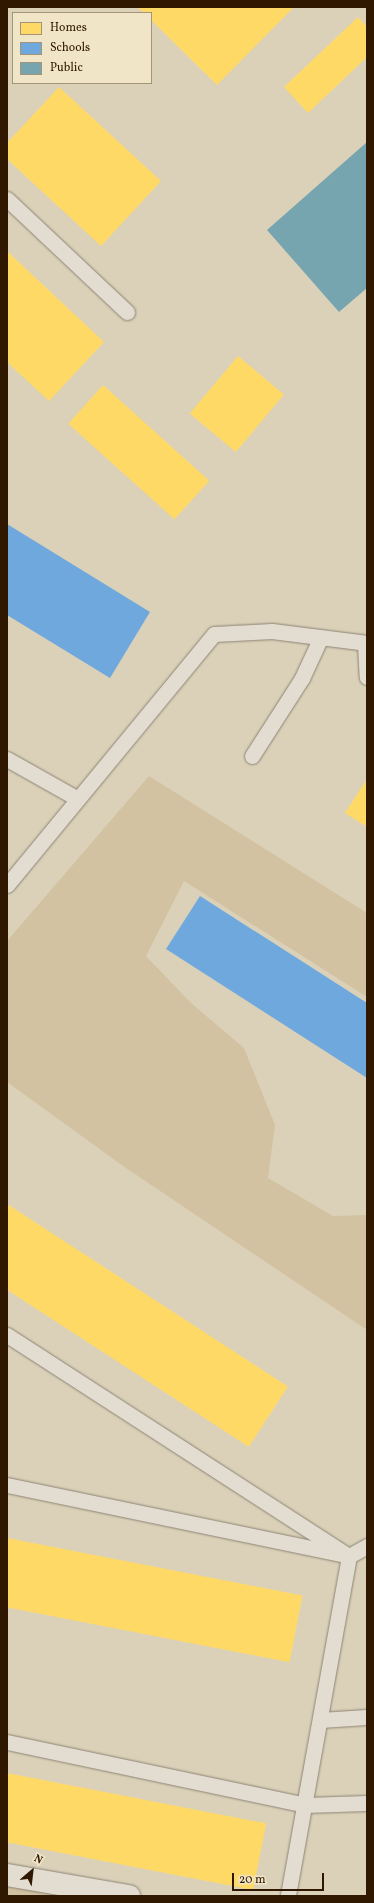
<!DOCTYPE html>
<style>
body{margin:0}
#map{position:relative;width:374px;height:1903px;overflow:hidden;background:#dbd1b9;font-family:Vollkorn,serif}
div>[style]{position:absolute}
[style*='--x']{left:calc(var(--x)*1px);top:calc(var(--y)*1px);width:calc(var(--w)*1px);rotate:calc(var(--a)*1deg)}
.green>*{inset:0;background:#d2c2a1}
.homes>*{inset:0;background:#ffd966;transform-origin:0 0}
.schools>*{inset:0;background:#6fa8dc}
.public>*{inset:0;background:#76a5af}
.roads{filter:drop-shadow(0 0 1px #8d8474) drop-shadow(0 0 1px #8d8474)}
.lane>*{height:15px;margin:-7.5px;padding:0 7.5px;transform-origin:7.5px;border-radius:7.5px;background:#e3ddd1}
.street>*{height:22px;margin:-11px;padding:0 11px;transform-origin:11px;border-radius:11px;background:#e3ddd1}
span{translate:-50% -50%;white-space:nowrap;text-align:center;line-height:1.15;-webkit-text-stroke:4px #f1e5c8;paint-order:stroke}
.frame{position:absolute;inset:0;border:8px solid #2f1700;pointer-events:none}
.legend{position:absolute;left:12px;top:12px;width:140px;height:72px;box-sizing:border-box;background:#f1e5c8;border:1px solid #a39378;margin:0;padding:5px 7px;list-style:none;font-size:12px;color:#2f1700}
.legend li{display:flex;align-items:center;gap:8px;height:20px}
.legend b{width:20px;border:1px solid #a39378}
.north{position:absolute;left:12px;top:1851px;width:40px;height:40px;-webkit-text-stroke:3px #f1e5c8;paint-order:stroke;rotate:28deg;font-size:11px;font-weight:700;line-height:16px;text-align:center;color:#2f1700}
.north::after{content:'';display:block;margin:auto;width:14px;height:18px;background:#2f1700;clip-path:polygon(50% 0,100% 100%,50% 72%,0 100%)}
.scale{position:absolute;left:232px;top:1873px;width:92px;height:18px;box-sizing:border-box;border:2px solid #2f1700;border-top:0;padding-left:5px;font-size:12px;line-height:14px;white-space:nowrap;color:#2f1700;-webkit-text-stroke:3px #f1e5c8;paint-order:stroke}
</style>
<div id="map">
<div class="green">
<i style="clip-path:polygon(149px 776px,367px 913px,367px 997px,184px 881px,146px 956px,191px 1003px,244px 1048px,275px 1125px,268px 1178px,333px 1216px,367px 1215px,367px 1330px,123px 1166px,7px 1082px,7px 941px)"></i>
<i style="clip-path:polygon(7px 1875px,129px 1896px,7px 1896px)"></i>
</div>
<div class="homes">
<i style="clip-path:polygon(137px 7px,294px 7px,217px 85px,151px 20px,151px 13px,144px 13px)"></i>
<i style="clip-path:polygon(358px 17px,367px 27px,367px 57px,308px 113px,284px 87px)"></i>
<i style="clip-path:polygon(59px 87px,161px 181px,101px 246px,7px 159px,7px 143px)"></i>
<i style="clip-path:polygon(7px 251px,104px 342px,49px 401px,7px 362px)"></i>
<i style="left:238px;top:356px;width:60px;height:75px;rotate:40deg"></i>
<i style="left:103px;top:385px;width:143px;height:52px;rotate:42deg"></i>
<i style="clip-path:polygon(367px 779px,367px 827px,345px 813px)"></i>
<i style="left:7px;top:1204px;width:335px;height:72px;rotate:33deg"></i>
<i style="left:7px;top:1538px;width:301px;height:68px;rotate:11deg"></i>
<i style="left:7px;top:1773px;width:264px;height:68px;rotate:11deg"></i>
</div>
<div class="schools">
<i style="clip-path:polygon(7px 524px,150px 612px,110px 678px,7px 615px)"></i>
<i style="clip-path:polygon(200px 896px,367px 1003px,367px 1078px,166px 949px)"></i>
</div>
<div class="public">
<i style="clip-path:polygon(367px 142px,367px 288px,339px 312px,267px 230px)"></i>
</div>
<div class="roads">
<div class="lane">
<i style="--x:7;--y:199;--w:165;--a:43.3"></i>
<i style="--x:365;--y:644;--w:33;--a:87"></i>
<i style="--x:252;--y:756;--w:93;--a:-57.3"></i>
<i style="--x:302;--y:678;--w:45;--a:-65.1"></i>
<i style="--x:7;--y:759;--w:81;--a:29.4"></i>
<i style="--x:7;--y:885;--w:325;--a:-50.5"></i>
<i style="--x:214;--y:634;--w:58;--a:-3"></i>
<i style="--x:272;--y:631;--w:96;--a:7.2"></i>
<i style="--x:7;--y:1335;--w:407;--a:32.9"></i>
<i style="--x:349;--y:1556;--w:21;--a:-29"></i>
<i style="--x:7;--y:1485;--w:349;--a:11.7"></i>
<i style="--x:349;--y:1556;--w:345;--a:100.2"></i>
<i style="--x:320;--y:1720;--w:47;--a:-3.7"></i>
<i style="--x:7;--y:1742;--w:305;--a:11.9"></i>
<i style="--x:305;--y:1805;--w:62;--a:-1.8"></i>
</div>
<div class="street">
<i style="--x:7;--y:1875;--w:124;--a:9.8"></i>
</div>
</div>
<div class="frame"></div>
<ul class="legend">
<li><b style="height:11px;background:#ffd966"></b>Homes</li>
<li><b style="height:11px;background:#6fa8dc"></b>Schools</li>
<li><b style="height:11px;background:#76a5af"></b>Public</li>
</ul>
<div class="north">N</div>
<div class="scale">20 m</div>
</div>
